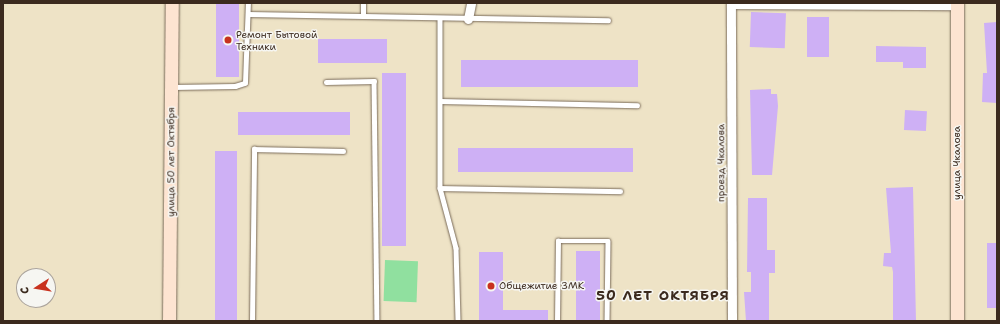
<!DOCTYPE html>
<meta charset="utf-8">
<style>
body{margin:0}
#map{position:relative;width:1000px;height:324px;overflow:hidden;background:#eee3c6;font-family:"Shantell Sans",sans-serif}
div>[style]{position:absolute}
[style*='--x']{left:calc(var(--x)*1px);top:calc(var(--y)*1px);width:calc(var(--w)*1px);rotate:calc(var(--a)*1deg)}
.green>*{inset:0;background:#90e09f;transform-origin:0 0}
.building>*{inset:0;background:#ceb0f5;transform-origin:0 0}
.roads{filter:drop-shadow(0 0 1px #7a6b59) drop-shadow(0 0 1px #7a6b59)}
.lane>*{height:4.5px;margin:-2.25px;padding:0 2.25px;transform-origin:2.25px;border-radius:2.25px;background:#fff}
.street>*{height:9px;margin:-4.5px;padding:0 4.5px;transform-origin:4.5px;border-radius:4.5px;background:#fff}
.secondary>*{height:13px;margin:-6.5px;padding:0 6.5px;transform-origin:6.5px;border-radius:6.5px;background:#fde4d1}
.dots>*{width:11px;height:11px;translate:-50% -50%;box-sizing:border-box;border:2px solid #f6f6f2;border-radius:50%}
span{translate:-50% -50%;white-space:nowrap;text-align:center;line-height:1.15;-webkit-text-stroke:3px #f6f6f2;paint-order:stroke}
.poi-label{font-size:10px;color:#3b2a1e}
.left{translate:0 -50%;text-align:left}
.street-label{font-size:10px;color:#3b2a1e}
.district-label{font-size:14px;color:#3b2a1e;font-weight:700;letter-spacing:1px}
.frame{position:absolute;inset:0;border:4px solid #3b2a1e;pointer-events:none}
.north{position:absolute;left:16px;top:268px;width:40px;height:40px;box-sizing:border-box;background:#f6f6f2;border:1px solid #aba49d;border-radius:50%;rotate:258deg;font-size:11px;font-weight:700;line-height:16px;text-align:center;color:#3b2a1e}
.north::after{content:'';display:block;margin:auto;width:14px;height:18px;background:#c8321e;clip-path:polygon(50% 0,100% 100%,50% 72%,0 100%)}
</style>
<div id="map">
<div class="green">
<i style="left:385px;top:260px;width:33px;height:41px;rotate:2deg"></i>
</div>
<div class="building">
<i style="left:216px;top:3px;width:23px;height:74px"></i>
<i style="left:751px;top:12px;width:35px;height:35px;rotate:2deg"></i>
<i style="left:807px;top:17px;width:22px;height:40px"></i>
<i style="clip-path:polygon(997px 22px,997px 103px,982px 102px,983px 73px,987px 73px,984px 23px)"></i>
<i style="left:318px;top:39px;width:69px;height:24px"></i>
<i style="clip-path:polygon(876px 46px,926px 47px,926px 68px,903px 68px,903px 62px,876px 62px)"></i>
<i style="left:461px;top:60px;width:177px;height:27px"></i>
<i style="left:382px;top:73px;width:24px;height:173px"></i>
<i style="clip-path:polygon(771px 89px,771px 94px,777px 94px,778px 106px,772px 175px,752px 175px,750px 90px)"></i>
<i style="left:905px;top:110px;width:22px;height:20px;rotate:3deg"></i>
<i style="left:238px;top:112px;width:112px;height:23px"></i>
<i style="left:458px;top:148px;width:175px;height:24px"></i>
<i style="left:215px;top:151px;width:22px;height:170px"></i>
<i style="clip-path:polygon(913px 187px,916px 321px,893px 321px,893px 272px,892px 267px,883px 266px,884px 253px,891px 253px,886px 188px)"></i>
<i style="clip-path:polygon(748px 198px,767px 198px,767px 250px,775px 250px,775px 273px,769px 273px,769px 321px,746px 321px,744px 292px,751px 292px,751px 272px,747px 272px)"></i>
<i style="left:987px;top:243px;width:10px;height:65px"></i>
<i style="left:576px;top:251px;width:24px;height:70px"></i>
<i style="clip-path:polygon(479px 252px,503px 252px,503px 310px,548px 310px,548px 321px,479px 321px)"></i>
</div>
<div class="roads">
<div class="lane">
<i style="--x:248;--y:14;--w:360;--a:1"></i>
<i style="--x:363;--y:16;--w:13;--a:-90"></i>
<i style="--x:440;--y:19;--w:169;--a:90"></i>
<i style="--x:440;--y:188;--w:62;--a:75.1"></i>
<i style="--x:456;--y:248;--w:73;--a:88.4"></i>
<i style="--x:326;--y:82;--w:48;--a:-1.2"></i>
<i style="--x:374;--y:81;--w:240;--a:89.3"></i>
<i style="--x:173;--y:87;--w:62;--a:-0.9"></i>
<i style="--x:235;--y:86;--w:10;--a:-17"></i>
<i style="--x:245;--y:83;--w:80;--a:-87.9"></i>
<i style="--x:440;--y:101;--w:197;--a:1.2"></i>
<i style="--x:440;--y:188;--w:180;--a:1"></i>
<i style="--x:252;--y:321;--w:172;--a:-89.3"></i>
<i style="--x:254;--y:149;--w:89;--a:1.3"></i>
<i style="--x:557;--y:321;--w:80;--a:-89.3"></i>
<i style="--x:558;--y:241;--w:50;--a:0"></i>
<i style="--x:608;--y:241;--w:80;--a:90.7"></i>
</div>
<div class="street">
<i style="--x:468;--y:19;--w:16;--a:-79"></i>
<i style="--x:732;--y:321;--w:317;--a:-90.2"></i>
<i style="--x:731;--y:4;--w:226;--a:0.3"></i>
</div>
<div class="secondary">
<i style="--x:169;--y:321;--w:318;--a:-89.5"></i>
<i style="--x:957;--y:321;--w:318;--a:-90"></i>
</div>
</div>
<div class="dots">
<i style="left:228px;top:40px;background:#c8321e"></i>
<i style="left:491px;top:286px;background:#c8321e"></i>
</div>
<div class="poi-label">
<span class="left" style="left:236px;top:40px">Ремонт Бытовой<br>Техники</span>
<span class="left" style="left:499px;top:286px">Общежитие 3МК</span>
</div>
<div class="street-label">
<span style="left:171px;top:162px;rotate:-90deg">улица 50 лет Октября</span>
<span style="left:721px;top:163px;rotate:-90deg">проезд Чкалова</span>
<span style="left:957px;top:163px;rotate:-90deg">улица Чкалова</span>
</div>
<div class="district-label">
<span style="left:663px;top:295px">50 ЛЕТ ОКТЯБРЯ</span>
</div>
<div class="frame"></div>
<div class="north">С</div>
</div>
